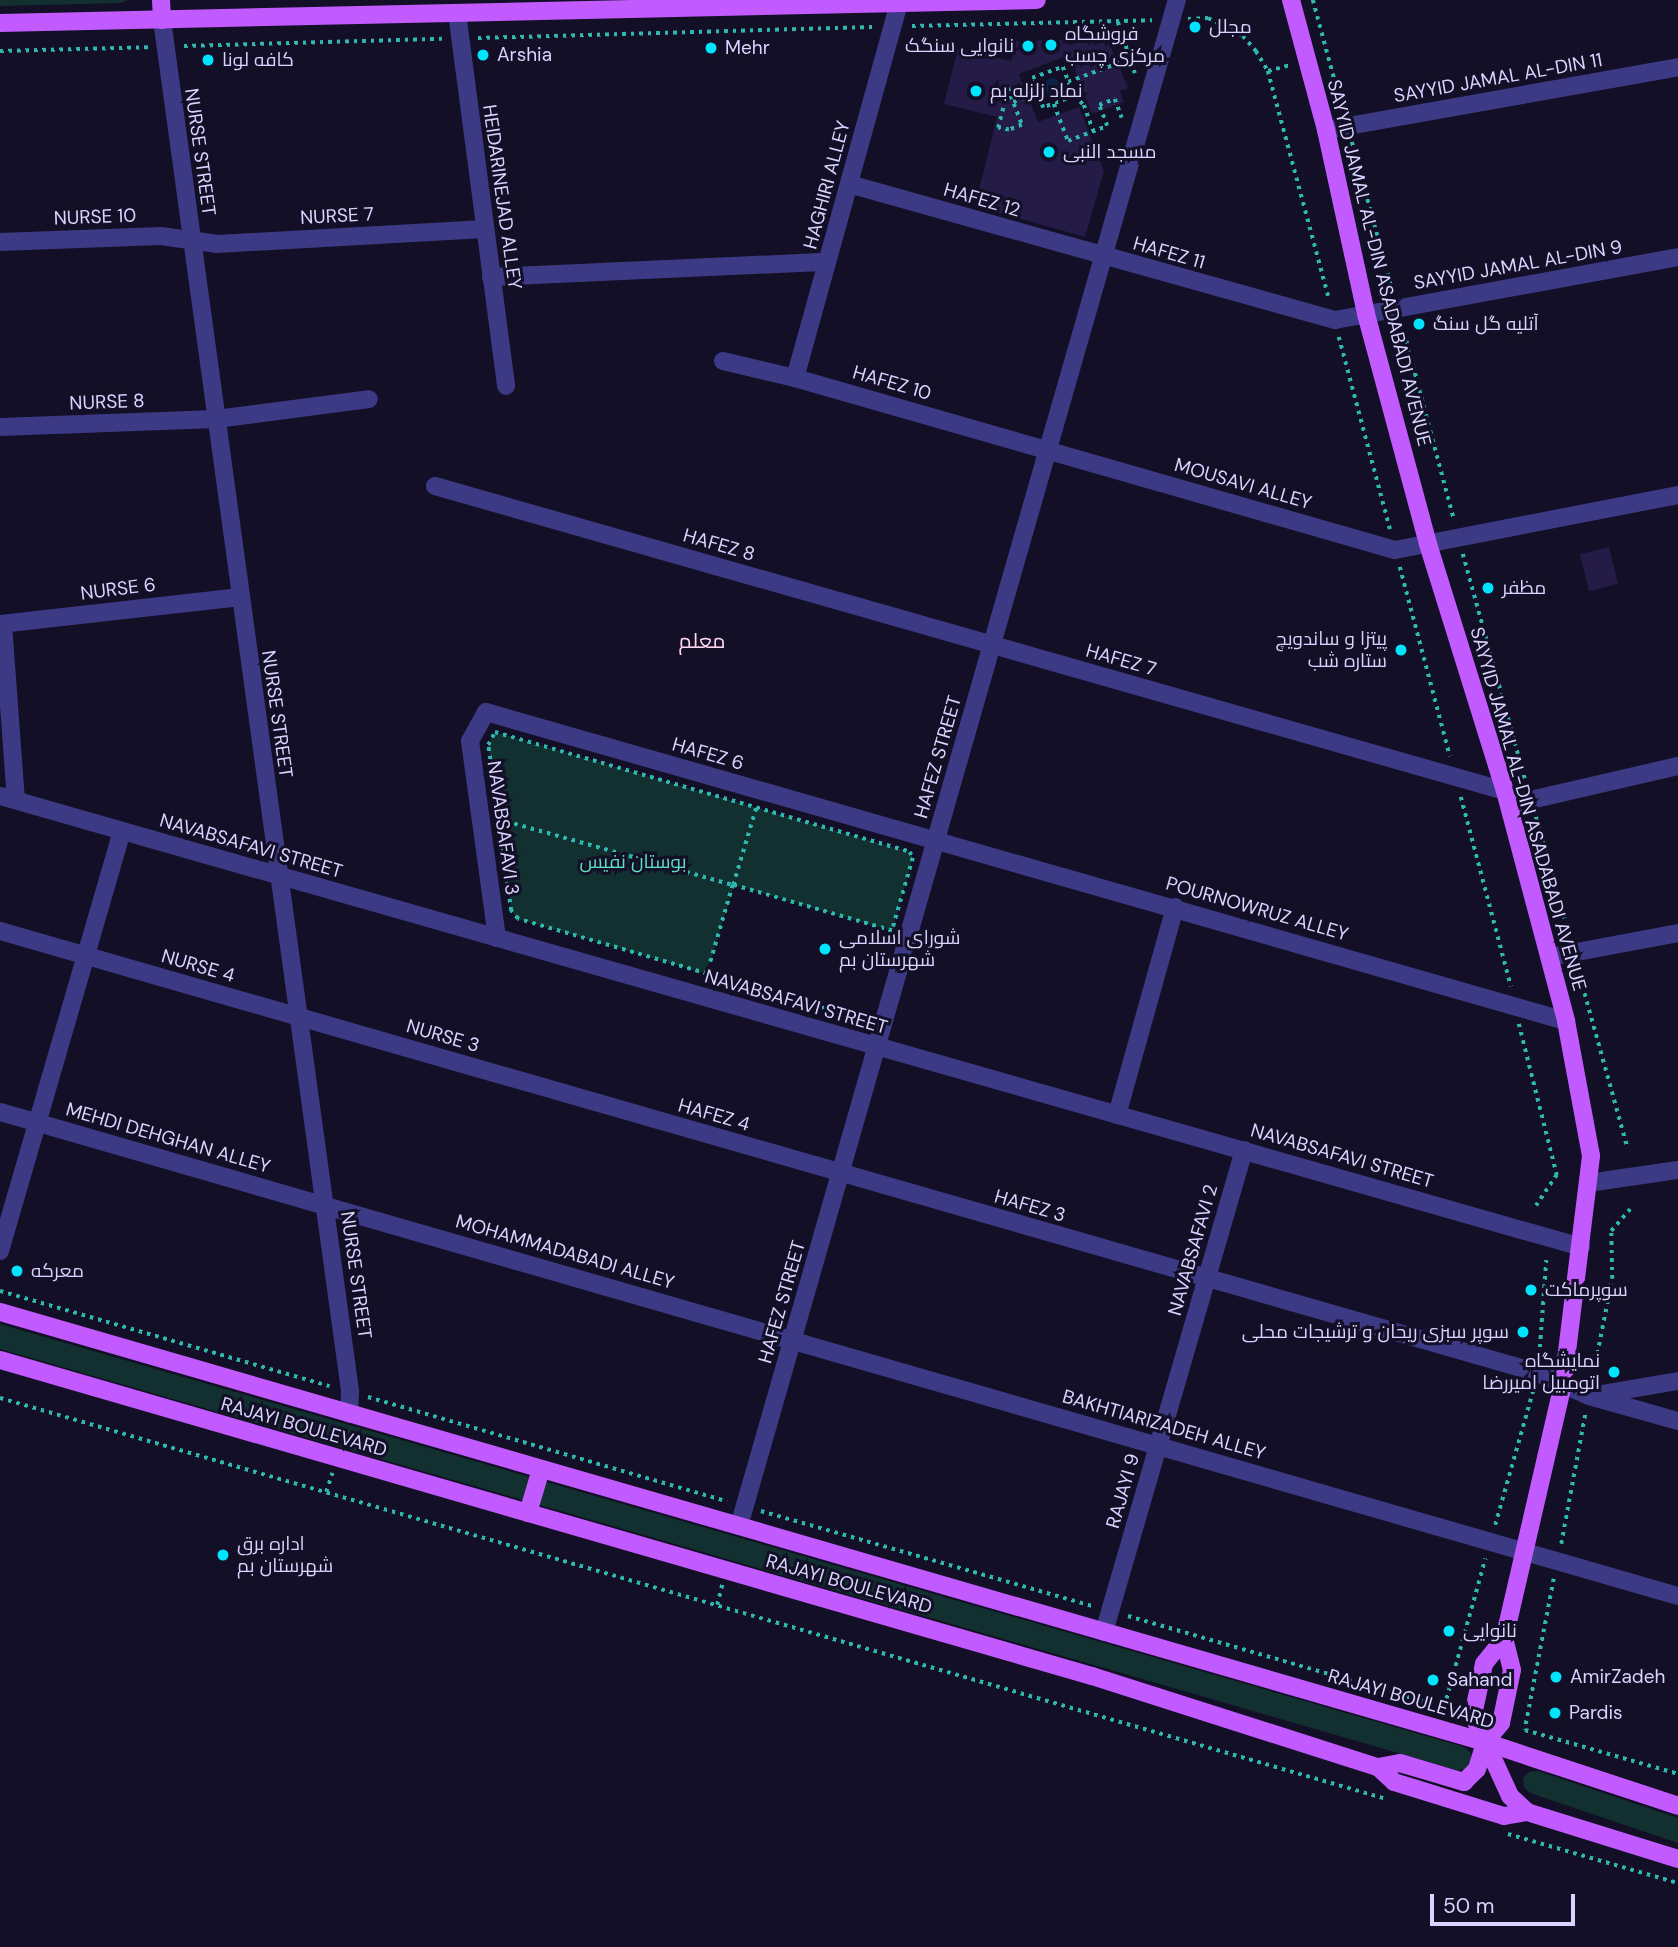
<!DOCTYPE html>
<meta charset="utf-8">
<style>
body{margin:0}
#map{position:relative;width:1678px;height:1947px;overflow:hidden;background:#130f26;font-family:"DM Sans",Cairo,sans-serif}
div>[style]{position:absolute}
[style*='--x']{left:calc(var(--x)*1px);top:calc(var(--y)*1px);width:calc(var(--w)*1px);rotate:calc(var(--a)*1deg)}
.green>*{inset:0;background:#12302f}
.water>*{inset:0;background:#0c2248}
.round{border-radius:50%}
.building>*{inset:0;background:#241b47;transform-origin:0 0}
.path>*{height:3.5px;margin-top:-1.75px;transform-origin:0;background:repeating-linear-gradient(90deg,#2fb8b0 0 3.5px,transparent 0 8.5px)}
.minor>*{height:18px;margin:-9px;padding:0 9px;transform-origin:9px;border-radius:9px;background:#3d3a85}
.major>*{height:18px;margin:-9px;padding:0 9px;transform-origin:9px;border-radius:9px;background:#c25bff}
.dots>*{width:19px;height:19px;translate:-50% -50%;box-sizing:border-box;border:4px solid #130f26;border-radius:50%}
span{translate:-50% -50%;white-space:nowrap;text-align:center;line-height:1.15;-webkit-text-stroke:6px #130f26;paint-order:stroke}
.poi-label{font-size:19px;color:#d9d4ff}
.left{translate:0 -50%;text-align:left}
.right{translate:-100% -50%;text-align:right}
.street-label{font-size:19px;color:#d9d4ff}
.park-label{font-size:19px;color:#5fe0c0}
.neighbourhood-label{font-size:21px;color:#ffd6f0}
.scale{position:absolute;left:1430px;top:1894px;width:145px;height:32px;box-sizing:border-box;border:4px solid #d9d4ff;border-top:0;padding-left:9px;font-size:21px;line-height:24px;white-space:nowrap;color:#d9d4ff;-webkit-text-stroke:5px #130f26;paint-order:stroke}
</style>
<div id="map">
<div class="green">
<i style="clip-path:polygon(0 0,128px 0,121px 3px,0 6px)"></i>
<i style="clip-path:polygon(495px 732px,910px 852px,913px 858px,892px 931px,734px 885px,707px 974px,518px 919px,511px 911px,488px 745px)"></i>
<i style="clip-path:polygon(0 1324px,1464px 1747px,1471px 1753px,1472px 1762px,1466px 1769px,1457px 1770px,0 1349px)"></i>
<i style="clip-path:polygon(1538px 1771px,1678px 1818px,1678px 1843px,1530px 1793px,1524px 1787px,1523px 1778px,1529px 1772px)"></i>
</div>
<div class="water">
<i class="round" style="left:1044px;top:78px;width:18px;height:18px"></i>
</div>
<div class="building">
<i style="clip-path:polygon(1107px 38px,1128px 88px,1120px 91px,1124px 102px,1092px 114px,1069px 55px,1019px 74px,1038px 122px,1079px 107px,1104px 171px,1085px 237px,975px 206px,997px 117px,944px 104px,958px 48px,1011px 61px,1016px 41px)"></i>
<i style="left:1609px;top:547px;width:38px;height:30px;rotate:76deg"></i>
</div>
<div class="path">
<i style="--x:1313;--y:0;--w:115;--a:74.9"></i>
<i style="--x:1188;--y:19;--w:20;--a:-3"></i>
<i style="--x:1208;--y:18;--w:39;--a:27"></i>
<i style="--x:1243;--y:36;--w:20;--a:49"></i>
<i style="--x:1256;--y:51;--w:23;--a:59"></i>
<i style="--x:1268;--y:71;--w:236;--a:75"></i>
<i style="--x:1118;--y:22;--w:54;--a:71.6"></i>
<i style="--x:912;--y:26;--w:240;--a:-1.4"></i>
<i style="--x:478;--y:38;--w:395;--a:-1.6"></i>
<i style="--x:184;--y:46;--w:258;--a:-1.6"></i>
<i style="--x:0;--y:51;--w:148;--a:-1.5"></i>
<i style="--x:1063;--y:67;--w:31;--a:69"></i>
<i style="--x:1074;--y:96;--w:33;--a:159"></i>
<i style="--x:1043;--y:108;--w:32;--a:-110"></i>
<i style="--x:1032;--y:78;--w:33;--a:-20"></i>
<i style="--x:1268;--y:71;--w:23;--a:-15"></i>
<i style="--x:1068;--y:82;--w:68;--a:-20.6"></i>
<i style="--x:1008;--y:88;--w:40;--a:69"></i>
<i style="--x:1022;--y:125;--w:14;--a:159"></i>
<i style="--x:1009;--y:130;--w:11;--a:-170"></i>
<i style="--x:998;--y:128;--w:41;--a:-76"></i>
<i style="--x:1074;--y:96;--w:13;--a:42"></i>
<i style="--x:1084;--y:105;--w:27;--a:70"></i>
<i style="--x:1013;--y:102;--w:26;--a:-21"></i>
<i style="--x:1054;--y:104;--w:40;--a:69"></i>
<i style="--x:1068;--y:141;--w:42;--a:-21"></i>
<i style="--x:1107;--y:126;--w:22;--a:-111"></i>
<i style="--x:1099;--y:105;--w:17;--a:-21"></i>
<i style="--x:1115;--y:99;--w:20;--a:70"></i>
<i style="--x:1352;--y:142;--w:156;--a:74.8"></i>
<i style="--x:1402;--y:324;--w:203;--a:75.1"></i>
<i style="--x:1339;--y:337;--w:199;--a:75.1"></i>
<i style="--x:1463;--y:554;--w:238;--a:74.6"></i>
<i style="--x:1400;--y:567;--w:196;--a:75.2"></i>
<i style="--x:495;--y:732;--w:432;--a:16.1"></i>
<i style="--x:910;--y:852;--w:7;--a:63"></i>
<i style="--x:913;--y:858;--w:76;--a:106"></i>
<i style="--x:892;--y:931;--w:166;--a:-163.9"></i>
<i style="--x:733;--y:885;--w:93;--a:106.3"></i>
<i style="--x:707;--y:974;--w:197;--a:-163.8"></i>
<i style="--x:518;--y:919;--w:11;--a:-131"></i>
<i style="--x:511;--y:911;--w:168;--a:-97.9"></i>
<i style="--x:488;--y:745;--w:15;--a:-62"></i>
<i style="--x:1461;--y:797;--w:196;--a:75.2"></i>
<i style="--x:1536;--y:817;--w:122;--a:74.2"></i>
<i style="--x:498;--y:819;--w:244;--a:15.7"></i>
<i style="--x:733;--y:885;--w:80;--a:-73.4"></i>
<i style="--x:1578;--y:969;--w:184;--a:74.5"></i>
<i style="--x:708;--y:974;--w:164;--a:16.3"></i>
<i style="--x:1519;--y:1024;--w:156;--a:75.9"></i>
<i style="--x:1557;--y:1175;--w:37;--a:124"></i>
<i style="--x:0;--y:1291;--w:343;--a:16.1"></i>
<i style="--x:1539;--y:1356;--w:96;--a:-85.8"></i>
<i style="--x:1592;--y:1379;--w:102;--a:-78.7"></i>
<i style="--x:1612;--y:1279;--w:48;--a:-91.2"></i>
<i style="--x:1611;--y:1231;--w:29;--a:-49"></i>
<i style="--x:368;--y:1397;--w:374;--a:16.2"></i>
<i style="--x:0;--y:1398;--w:1440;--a:16.13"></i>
<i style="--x:326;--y:1492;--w:20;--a:-72"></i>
<i style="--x:761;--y:1511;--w:345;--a:16"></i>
<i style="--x:1495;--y:1525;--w:139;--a:-74.2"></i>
<i style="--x:1561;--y:1544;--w:132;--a:-79.5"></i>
<i style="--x:1554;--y:1579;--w:154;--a:100.9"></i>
<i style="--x:1525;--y:1730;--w:159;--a:16"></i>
<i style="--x:717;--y:1605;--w:21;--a:-76"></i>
<i style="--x:1128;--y:1616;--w:329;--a:16.1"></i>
<i style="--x:1444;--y:1707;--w:154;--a:-74.5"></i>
<i style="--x:1508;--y:1834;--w:177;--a:16.1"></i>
</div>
<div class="minor">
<i style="--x:457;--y:13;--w:376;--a:82.5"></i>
<i style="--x:162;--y:20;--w:1384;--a:82.19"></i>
<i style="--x:350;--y:1391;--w:23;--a:92"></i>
<i style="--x:1326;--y:130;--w:358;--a:-10.1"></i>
<i style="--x:849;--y:184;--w:505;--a:15.63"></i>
<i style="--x:1335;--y:320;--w:349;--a:-10.4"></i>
<i style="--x:0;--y:242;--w:161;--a:-2.1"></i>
<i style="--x:161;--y:236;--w:57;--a:8.1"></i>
<i style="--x:217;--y:244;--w:268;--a:-3.2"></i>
<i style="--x:491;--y:277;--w:336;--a:-2.6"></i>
<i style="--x:723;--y:361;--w:74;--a:13.3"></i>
<i style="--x:795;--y:378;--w:624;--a:16"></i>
<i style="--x:1395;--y:550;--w:288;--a:-11"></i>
<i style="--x:795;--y:378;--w:389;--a:-74.5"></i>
<i style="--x:0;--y:427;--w:216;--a:-2.1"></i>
<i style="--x:216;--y:419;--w:154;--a:-7.4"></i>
<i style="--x:435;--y:486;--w:1113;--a:15.91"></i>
<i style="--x:0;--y:624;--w:242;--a:-6.4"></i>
<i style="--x:3;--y:624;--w:176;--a:85.8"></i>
<i style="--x:0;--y:796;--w:1644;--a:15.92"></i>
<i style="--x:1509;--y:805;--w:173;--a:-13"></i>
<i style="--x:0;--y:931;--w:1600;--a:16.03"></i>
<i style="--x:1538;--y:1373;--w:56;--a:24.3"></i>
<i style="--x:1589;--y:1396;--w:92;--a:15.7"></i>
<i style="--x:497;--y:938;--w:199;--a:-97.8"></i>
<i style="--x:470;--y:741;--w:33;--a:-61"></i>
<i style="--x:486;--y:712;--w:1123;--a:15.97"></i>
<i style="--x:1550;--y:957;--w:130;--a:-10.6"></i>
<i style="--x:0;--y:1112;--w:1746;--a:16.09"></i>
<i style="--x:1117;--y:1115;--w:216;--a:-74.4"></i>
<i style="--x:1588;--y:1183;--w:91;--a:-8.2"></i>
<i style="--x:0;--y:1251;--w:437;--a:-73.8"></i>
<i style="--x:1596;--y:1395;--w:83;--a:-9.7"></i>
<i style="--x:739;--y:1526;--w:1588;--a:-73.99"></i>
<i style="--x:1104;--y:1632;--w:502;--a:-73.8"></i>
</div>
<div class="major">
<i style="--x:161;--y:0;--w:20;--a:87"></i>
<i style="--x:1291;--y:0;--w:135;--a:74.9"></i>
<i style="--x:1326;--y:130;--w:188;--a:77.7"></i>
<i style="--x:1366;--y:314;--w:238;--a:74.9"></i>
<i style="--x:1428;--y:544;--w:259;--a:72.7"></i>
<i style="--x:1505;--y:791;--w:238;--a:75.1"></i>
<i style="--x:1566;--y:1021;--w:137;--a:79.5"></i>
<i style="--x:1591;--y:1156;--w:230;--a:97"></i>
<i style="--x:1563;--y:1384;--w:262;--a:103"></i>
<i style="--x:1504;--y:1639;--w:32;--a:129"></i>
<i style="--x:1484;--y:1664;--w:52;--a:102.2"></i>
<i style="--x:1473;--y:1715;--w:89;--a:65.4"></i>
<i style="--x:1510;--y:1796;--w:23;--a:43"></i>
<i style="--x:0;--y:23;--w:1037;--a:-1.27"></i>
<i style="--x:0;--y:1312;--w:1546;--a:16.15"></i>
<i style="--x:1485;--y:1742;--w:203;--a:18.3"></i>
<i style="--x:0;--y:1360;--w:1137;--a:16.14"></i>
<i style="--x:1092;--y:1676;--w:300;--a:17.7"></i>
<i style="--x:1378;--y:1767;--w:22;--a:43"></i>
<i style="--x:1394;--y:1782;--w:115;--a:17.2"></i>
<i style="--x:1504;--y:1816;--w:23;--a:-10"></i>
<i style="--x:1527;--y:1812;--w:158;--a:17.3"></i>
<i style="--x:528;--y:1513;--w:46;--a:-73.5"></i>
<i style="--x:1378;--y:1767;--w:22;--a:-10"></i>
<i style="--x:1400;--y:1763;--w:67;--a:16.5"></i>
<i style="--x:1464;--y:1782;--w:18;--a:-45"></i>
<i style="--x:1477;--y:1769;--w:28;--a:-73"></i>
<i style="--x:1485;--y:1742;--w:25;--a:-50"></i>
<i style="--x:1501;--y:1723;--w:54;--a:-78.3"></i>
<i style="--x:1512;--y:1670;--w:32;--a:-104"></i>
</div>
<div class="dots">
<i style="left:1195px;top:27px;background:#00e5ff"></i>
<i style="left:1051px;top:45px;background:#00e5ff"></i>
<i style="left:1028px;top:46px;background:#00e5ff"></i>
<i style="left:711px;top:48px;background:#00e5ff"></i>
<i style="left:483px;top:55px;background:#00e5ff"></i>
<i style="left:208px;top:60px;background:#00e5ff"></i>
<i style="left:976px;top:91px;background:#00e5ff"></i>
<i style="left:1049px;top:152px;background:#00e5ff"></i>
<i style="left:1419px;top:324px;background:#00e5ff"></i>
<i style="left:1488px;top:588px;background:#00e5ff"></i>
<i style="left:1401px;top:650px;background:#00e5ff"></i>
<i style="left:825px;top:949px;background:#00e5ff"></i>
<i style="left:17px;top:1271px;background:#00e5ff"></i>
<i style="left:1531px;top:1290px;background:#00e5ff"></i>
<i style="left:1523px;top:1332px;background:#00e5ff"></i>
<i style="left:1614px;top:1372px;background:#00e5ff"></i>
<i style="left:223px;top:1555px;background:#00e5ff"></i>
<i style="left:1449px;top:1631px;background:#00e5ff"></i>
<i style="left:1556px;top:1677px;background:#00e5ff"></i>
<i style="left:1433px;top:1680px;background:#00e5ff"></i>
<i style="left:1555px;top:1713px;background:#00e5ff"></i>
</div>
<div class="poi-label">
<span class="left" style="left:1209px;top:27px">مجلل</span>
<span class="left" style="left:1065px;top:45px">فروشگاه<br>مرکزی چسب</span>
<span class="right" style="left:1014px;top:46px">نانوایی سنگک</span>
<span class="left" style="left:725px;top:48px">Mehr</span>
<span class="left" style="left:497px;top:55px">Arshia</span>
<span class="left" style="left:222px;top:60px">کافه لونا</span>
<span class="left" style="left:990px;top:91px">نماد زلزله بم</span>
<span class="left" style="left:1063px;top:152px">مسجد النبی</span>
<span class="left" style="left:1433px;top:324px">آتلیه گل سنگ</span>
<span class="left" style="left:1502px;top:588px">مظفر</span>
<span class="right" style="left:1387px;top:650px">پیتزا و ساندویچ<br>ستاره شب</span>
<span class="left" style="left:839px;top:949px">شورای اسلامی<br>شهرستان بم</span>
<span class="left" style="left:31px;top:1271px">معرکه</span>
<span class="left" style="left:1545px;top:1290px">سوپرماکت</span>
<span class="right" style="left:1509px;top:1332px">سوپر سبزی ریحان و ترشیجات محلی</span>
<span class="right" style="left:1600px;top:1372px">نمایشگاه<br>اتومبیل امیررضا</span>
<span class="left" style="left:237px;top:1555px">اداره برق<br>شهرستان بم</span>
<span class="left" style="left:1463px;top:1631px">نانوایی</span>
<span class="left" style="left:1570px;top:1677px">AmirZadeh</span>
<span class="left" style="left:1447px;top:1680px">Sahand</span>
<span class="left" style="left:1569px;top:1713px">Pardis</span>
</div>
<div class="street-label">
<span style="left:1498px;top:78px;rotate:-10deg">SAYYID JAMAL AL-DIN 11</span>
<span style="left:200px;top:152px;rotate:82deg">NURSE STREET</span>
<span style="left:827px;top:185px;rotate:-75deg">HAGHIRI ALLEY</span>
<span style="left:502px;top:197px;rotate:82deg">HEIDARINEJAD ALLEY</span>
<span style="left:982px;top:200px;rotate:16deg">HAFEZ 12</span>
<span style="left:337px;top:216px;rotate:-3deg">NURSE 7</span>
<span style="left:95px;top:217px;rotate:-2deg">NURSE 10</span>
<span style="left:1169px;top:253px;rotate:16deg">HAFEZ 11</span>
<span style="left:1379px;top:263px;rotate:76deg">SAYYID JAMAL AL-DIN ASADABADI AVENUE</span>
<span style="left:1518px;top:265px;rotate:-10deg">SAYYID JAMAL AL-DIN 9</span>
<span style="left:892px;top:383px;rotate:16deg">HAFEZ 10</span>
<span style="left:107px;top:402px;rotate:-2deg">NURSE 8</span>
<span style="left:1243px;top:484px;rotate:16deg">MOUSAVI ALLEY</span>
<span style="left:719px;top:545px;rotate:16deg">HAFEZ 8</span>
<span style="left:118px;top:589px;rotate:-7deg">NURSE 6</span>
<span style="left:1121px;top:660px;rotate:16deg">HAFEZ 7</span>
<span style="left:277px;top:714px;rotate:82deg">NURSE STREET</span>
<span style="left:708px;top:754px;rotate:16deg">HAFEZ 6</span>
<span style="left:938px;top:757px;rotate:-74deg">HAFEZ STREET</span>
<span style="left:1528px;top:809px;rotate:74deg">SAYYID JAMAL AL-DIN ASADABADI AVENUE</span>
<span style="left:503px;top:828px;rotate:82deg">NAVABSAFAVI 3</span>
<span style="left:251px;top:846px;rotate:16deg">NAVABSAFAVI STREET</span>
<span style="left:1257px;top:909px;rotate:16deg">POURNOWRUZ ALLEY</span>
<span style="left:198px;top:966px;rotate:16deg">NURSE 4</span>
<span style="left:796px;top:1002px;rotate:16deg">NAVABSAFAVI STREET</span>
<span style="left:443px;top:1036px;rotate:16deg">NURSE 3</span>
<span style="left:714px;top:1115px;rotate:16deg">HAFEZ 4</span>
<span style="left:168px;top:1138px;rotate:16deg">MEHDI DEHGHAN ALLEY</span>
<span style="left:1342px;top:1156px;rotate:16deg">NAVABSAFAVI STREET</span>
<span style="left:1030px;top:1206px;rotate:16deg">HAFEZ 3</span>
<span style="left:1193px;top:1250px;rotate:-74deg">NAVABSAFAVI 2</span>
<span style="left:565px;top:1252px;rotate:16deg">MOHAMMADABADI ALLEY</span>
<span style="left:356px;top:1275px;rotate:82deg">NURSE STREET</span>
<span style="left:782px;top:1302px;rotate:-74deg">HAFEZ STREET</span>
<span style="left:1164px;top:1425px;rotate:16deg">BAKHTIARIZADEH ALLEY</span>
<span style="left:304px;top:1427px;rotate:16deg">RAJAYI BOULEVARD</span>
<span style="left:1123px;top:1491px;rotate:-74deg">RAJAYI 9</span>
<span style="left:849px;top:1584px;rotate:16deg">RAJAYI BOULEVARD</span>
<span style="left:1411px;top:1699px;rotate:16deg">RAJAYI BOULEVARD</span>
</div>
<div class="park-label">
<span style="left:633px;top:862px">بوستان نفیس</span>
</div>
<div class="neighbourhood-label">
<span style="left:702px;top:641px">معلم</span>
</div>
<div class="scale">50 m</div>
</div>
